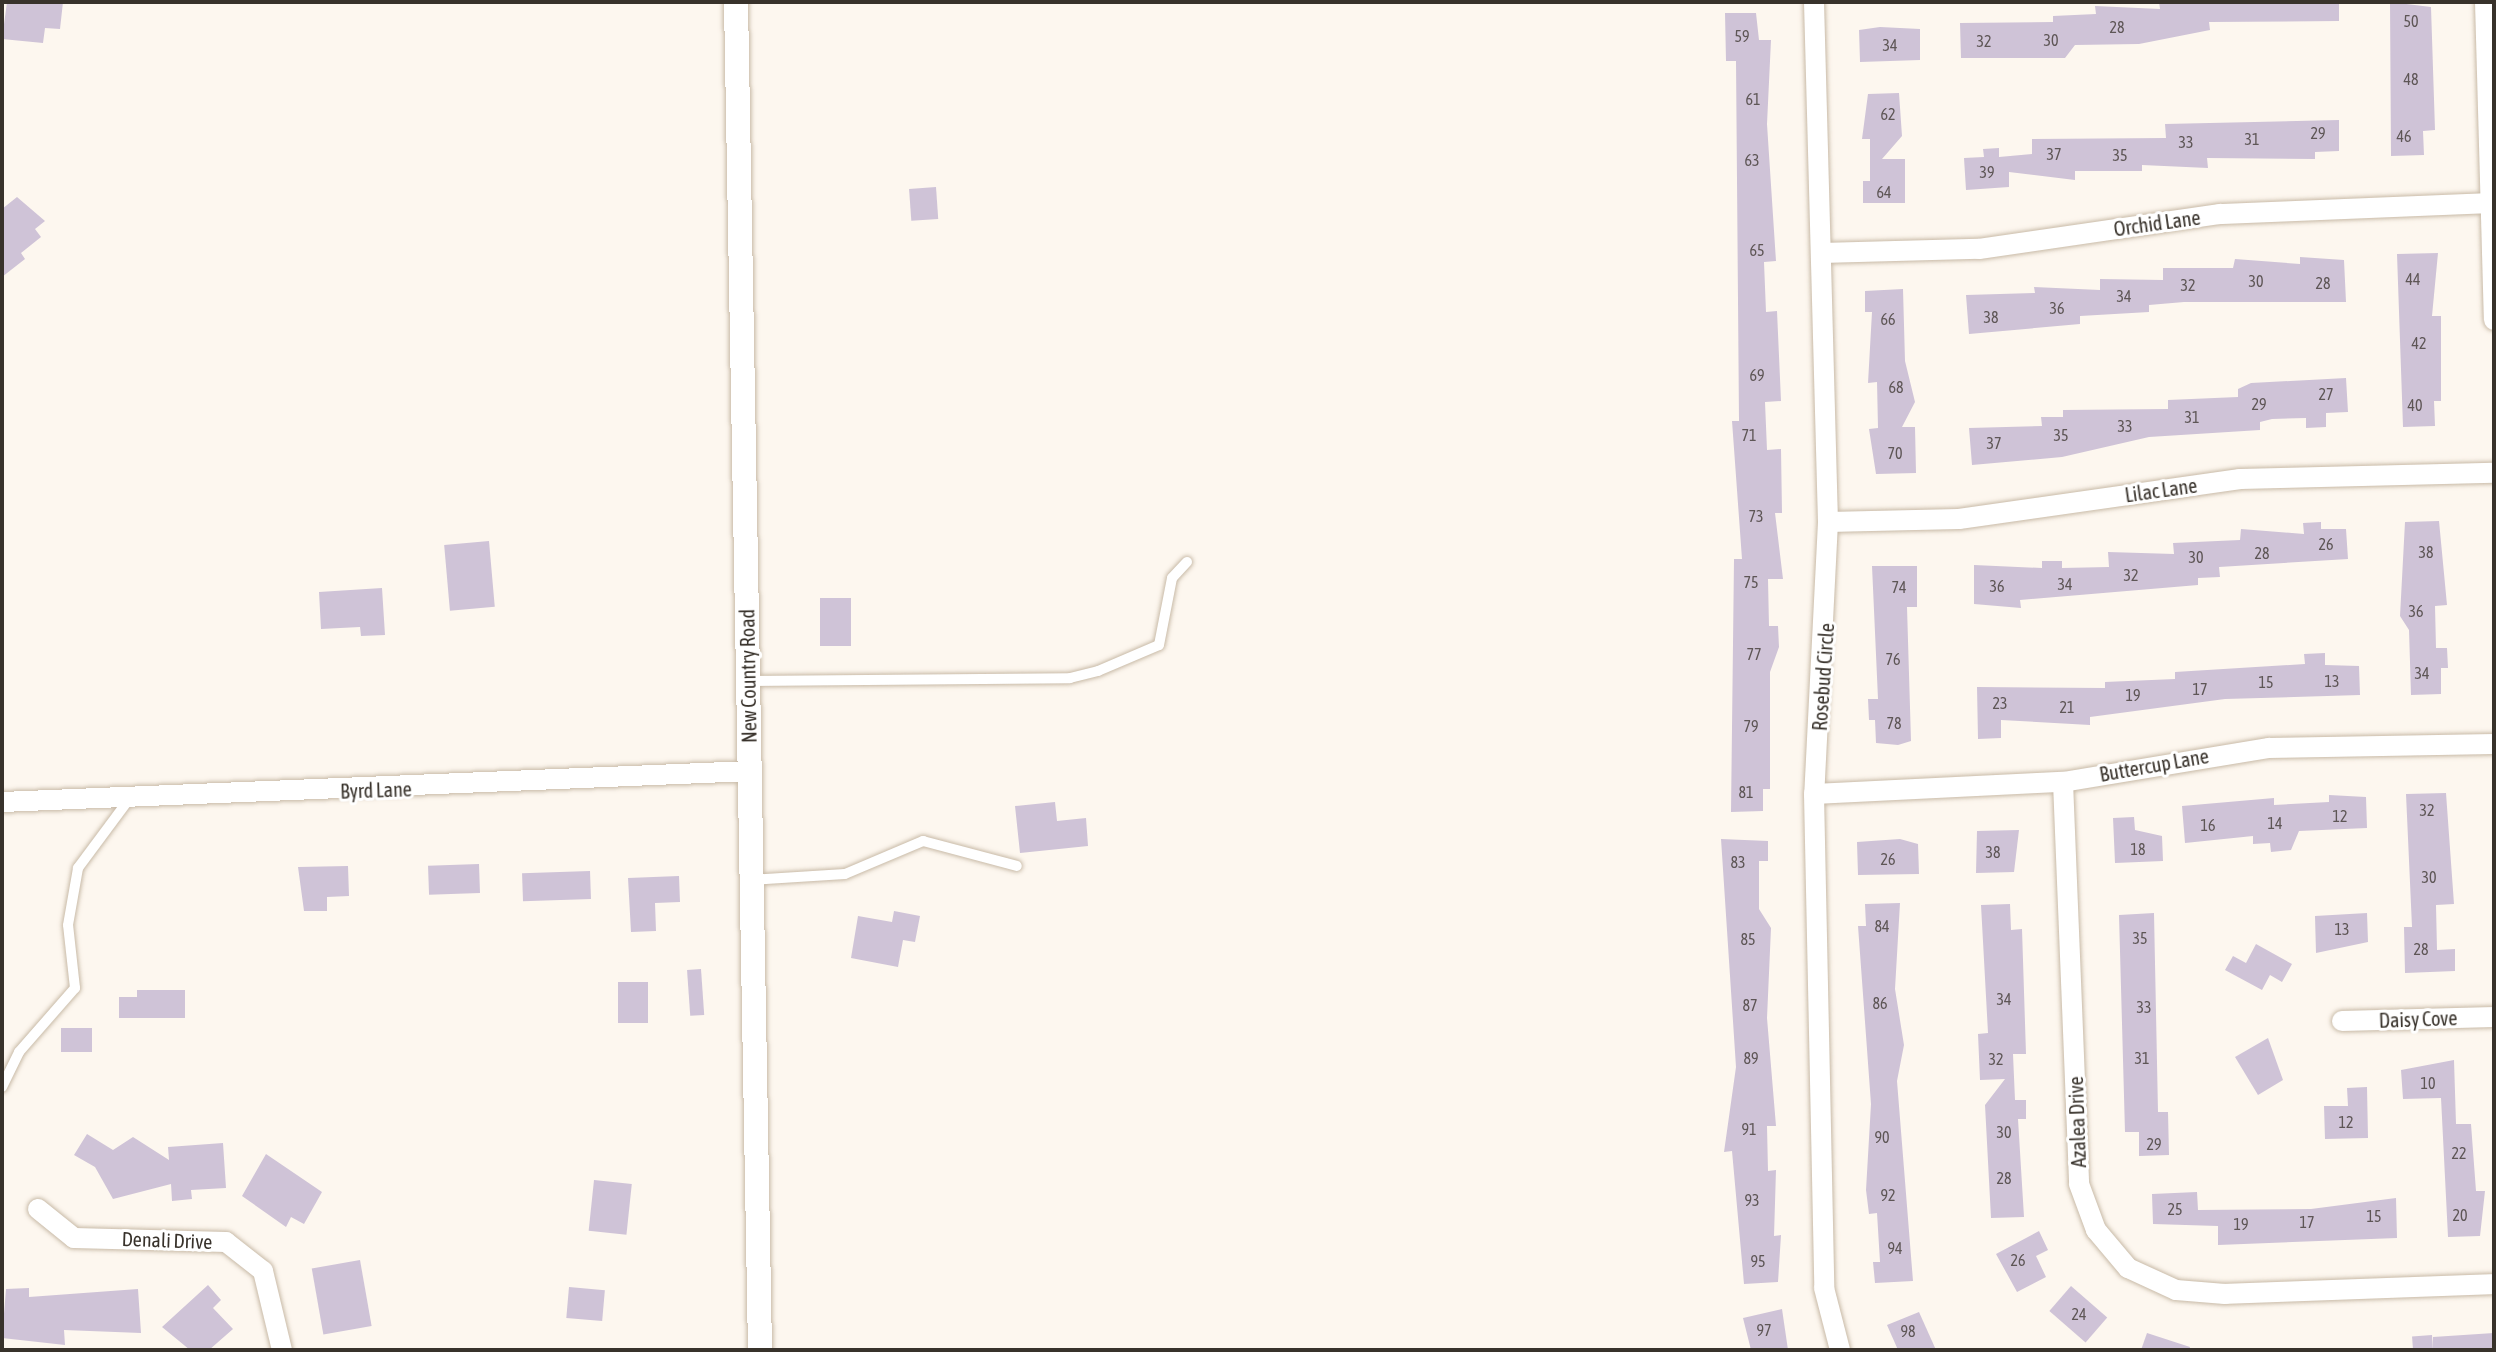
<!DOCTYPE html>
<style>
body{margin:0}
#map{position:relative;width:2496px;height:1352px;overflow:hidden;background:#fdf7ef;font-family:"Asap Condensed",sans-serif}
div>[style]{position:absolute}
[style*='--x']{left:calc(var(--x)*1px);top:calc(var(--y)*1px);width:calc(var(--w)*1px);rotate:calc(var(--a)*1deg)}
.building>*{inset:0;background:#cfc3d7;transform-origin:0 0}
.roads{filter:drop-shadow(0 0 2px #c8baa7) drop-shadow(0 0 2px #c8baa7)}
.service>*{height:10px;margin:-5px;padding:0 5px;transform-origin:5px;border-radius:5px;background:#fff}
.minor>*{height:20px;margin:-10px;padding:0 10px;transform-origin:10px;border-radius:10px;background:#fff}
.tertiary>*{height:24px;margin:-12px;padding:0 12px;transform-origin:12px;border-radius:12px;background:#fff}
span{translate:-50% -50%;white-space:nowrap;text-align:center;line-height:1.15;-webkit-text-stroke:6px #fff;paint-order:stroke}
.number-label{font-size:16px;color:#5e5656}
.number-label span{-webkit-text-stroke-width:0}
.street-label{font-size:20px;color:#38322b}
.frame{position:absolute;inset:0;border:4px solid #38322b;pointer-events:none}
</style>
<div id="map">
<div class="building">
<i style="clip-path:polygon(7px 2px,63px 2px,60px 29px,45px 28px,43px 43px,2px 39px)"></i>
<i style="clip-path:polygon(2159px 2px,2339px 2px,2339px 21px,2209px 22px,2210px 30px,2139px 44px,2075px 45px,2065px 58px,1961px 58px,1960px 23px,2053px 22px,2053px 16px,2096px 14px,2095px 6px,2160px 9px)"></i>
<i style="clip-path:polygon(2390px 2px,2431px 7px,2435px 130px,2423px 131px,2424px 155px,2391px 156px)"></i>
<i style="clip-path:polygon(1725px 13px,1756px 13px,1759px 40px,1771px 40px,1767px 124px,1776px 261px,1764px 262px,1766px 312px,1777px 311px,1781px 401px,1765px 402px,1767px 450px,1781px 449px,1782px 513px,1775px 513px,1783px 579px,1768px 579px,1769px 626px,1778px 626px,1779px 647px,1770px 672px,1770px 789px,1763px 789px,1763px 811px,1731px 812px,1734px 559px,1742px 559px,1732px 421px,1739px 421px,1736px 61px,1726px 61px)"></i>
<i style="clip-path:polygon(1880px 27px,1920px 29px,1920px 60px,1860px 62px,1859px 30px)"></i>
<i style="clip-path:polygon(1899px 93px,1902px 136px,1882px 159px,1905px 159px,1905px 203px,1863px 203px,1863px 181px,1870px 181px,1870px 139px,1862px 139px,1868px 94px)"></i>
<i style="clip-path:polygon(2339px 120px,2339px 151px,2315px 152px,2315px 159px,2207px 158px,2208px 168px,2142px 165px,2142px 171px,2075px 171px,2075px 180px,2009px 172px,2009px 187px,1966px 190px,1964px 158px,1984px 157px,1983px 149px,1999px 148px,1999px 157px,2032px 154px,2032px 139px,2166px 138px,2165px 124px)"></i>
<i style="left:936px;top:187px;width:32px;height:27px;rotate:86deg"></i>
<i style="clip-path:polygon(17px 197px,45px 221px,35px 229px,41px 237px,21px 253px,25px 259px,2px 277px,2px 209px)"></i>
<i style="clip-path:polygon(2438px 253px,2432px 316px,2441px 316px,2441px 401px,2434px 401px,2435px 426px,2403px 427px,2397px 254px)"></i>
<i style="clip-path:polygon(2300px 257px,2344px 260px,2346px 302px,2184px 302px,2149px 305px,2149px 312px,2080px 316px,2080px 324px,1969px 334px,1966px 295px,2035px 293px,2034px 287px,2100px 290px,2100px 279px,2163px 280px,2163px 268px,2233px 268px,2235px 259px,2300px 264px)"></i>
<i style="clip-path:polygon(1903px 289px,1905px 361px,1915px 402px,1902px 427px,1915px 427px,1916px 473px,1876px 474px,1869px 429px,1878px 428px,1877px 382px,1868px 383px,1872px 312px,1865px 312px,1865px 291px)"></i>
<i style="clip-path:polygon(2346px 378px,2348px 412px,2326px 413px,2326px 427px,2306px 428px,2306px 418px,2272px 419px,2260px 422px,2260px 430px,2149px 437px,2062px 457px,1972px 465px,1969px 428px,2042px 426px,2041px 417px,2063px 417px,2063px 410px,2168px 409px,2168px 400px,2238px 397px,2238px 389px,2251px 383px)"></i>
<i style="clip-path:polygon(2439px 521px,2447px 605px,2435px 606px,2436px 648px,2447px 648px,2448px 668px,2441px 668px,2441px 694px,2411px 695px,2409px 630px,2400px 616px,2405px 522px)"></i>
<i style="clip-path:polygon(2321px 522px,2321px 529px,2346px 529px,2348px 559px,2219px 567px,2220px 577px,2198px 578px,2198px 585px,2020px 600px,2021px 608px,1974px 604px,1974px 565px,2042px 568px,2042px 561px,2062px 561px,2062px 568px,2109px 567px,2108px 552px,2174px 554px,2173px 543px,2240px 540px,2241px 529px,2304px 534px,2303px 523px)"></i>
<i style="left:489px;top:541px;width:66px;height:45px;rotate:85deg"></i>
<i style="clip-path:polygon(1872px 566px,1917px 566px,1917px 607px,1907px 607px,1911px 741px,1898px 745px,1876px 743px,1875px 720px,1869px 720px,1868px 699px,1878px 699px)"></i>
<i style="clip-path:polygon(382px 588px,385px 635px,361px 636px,360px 627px,321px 629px,319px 592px)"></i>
<i style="left:820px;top:598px;width:31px;height:48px"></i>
<i style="clip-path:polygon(2325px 653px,2325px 665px,2359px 666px,2360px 695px,2225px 699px,2090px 717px,2090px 725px,2001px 720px,2001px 738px,1978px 739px,1977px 687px,2105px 688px,2105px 682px,2175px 679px,2175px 672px,2305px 664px,2304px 654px)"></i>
<i style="clip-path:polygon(2446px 793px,2454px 904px,2436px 905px,2437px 950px,2455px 949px,2455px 971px,2405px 973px,2404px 927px,2412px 927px,2406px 794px)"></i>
<i style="clip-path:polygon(2329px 795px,2366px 797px,2367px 828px,2299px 831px,2291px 850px,2271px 852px,2270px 843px,2253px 844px,2253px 836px,2185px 843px,2182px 806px,2274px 798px,2274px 805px,2329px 802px)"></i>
<i style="clip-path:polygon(1055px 802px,1057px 821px,1086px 818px,1088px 846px,1020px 853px,1015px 806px)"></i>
<i style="clip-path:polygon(2134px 817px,2135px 830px,2162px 836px,2163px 861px,2115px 863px,2113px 818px)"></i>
<i style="clip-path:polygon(2019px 830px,2014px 872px,1976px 873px,1977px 831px)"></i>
<i style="clip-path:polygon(1721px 839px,1768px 841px,1768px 861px,1759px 861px,1759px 909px,1771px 928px,1767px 1018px,1776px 1126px,1767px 1126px,1768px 1171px,1776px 1170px,1774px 1236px,1781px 1235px,1778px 1282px,1744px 1284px,1732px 1151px,1724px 1152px,1736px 1067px)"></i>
<i style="clip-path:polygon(1900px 839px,1918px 844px,1919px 874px,1858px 875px,1857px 842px)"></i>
<i style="left:479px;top:864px;width:29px;height:51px;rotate:88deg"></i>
<i style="clip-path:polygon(348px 866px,349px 896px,327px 897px,327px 911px,304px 911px,298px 867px)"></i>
<i style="left:590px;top:871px;width:28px;height:68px;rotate:88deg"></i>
<i style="clip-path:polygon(679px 876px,680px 902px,655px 903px,656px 931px,631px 932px,628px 878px)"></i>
<i style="clip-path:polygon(1900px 903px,1895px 989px,1904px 1045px,1897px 1081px,1913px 1281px,1875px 1283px,1873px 1262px,1880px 1262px,1877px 1213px,1869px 1214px,1866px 1190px,1871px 1104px,1858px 926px,1866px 926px,1865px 904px)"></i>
<i style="clip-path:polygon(2010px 904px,2011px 930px,2022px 929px,2026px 1054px,2013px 1054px,2015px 1100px,2026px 1100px,2026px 1119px,2018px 1119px,2024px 1217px,1991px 1218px,1985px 1105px,2005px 1079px,1980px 1080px,1978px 1034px,1988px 1033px,1981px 905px)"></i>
<i style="clip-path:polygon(894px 911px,920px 916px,915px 942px,903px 940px,898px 967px,851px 958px,858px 916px,892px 922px)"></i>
<i style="clip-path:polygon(2154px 913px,2158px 1112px,2168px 1112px,2169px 1155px,2139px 1156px,2139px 1132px,2125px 1132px,2119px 915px)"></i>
<i style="clip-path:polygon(2367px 913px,2368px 942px,2316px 953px,2315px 916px)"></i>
<i style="clip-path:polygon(2256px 944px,2292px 964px,2282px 982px,2270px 975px,2262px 990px,2225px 970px,2233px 956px,2246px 963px)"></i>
<i style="left:701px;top:969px;width:46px;height:14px;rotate:86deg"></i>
<i style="left:618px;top:982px;width:30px;height:41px"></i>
<i style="clip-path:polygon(137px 990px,185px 990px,185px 1018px,119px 1018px,119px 997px,137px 997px)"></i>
<i style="left:61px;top:1028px;width:31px;height:24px"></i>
<i style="clip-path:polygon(2268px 1038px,2283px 1080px,2258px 1095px,2235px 1057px)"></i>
<i style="clip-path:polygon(2454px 1060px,2456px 1124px,2471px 1124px,2476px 1191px,2485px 1191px,2480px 1236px,2448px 1237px,2441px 1098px,2403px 1099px,2401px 1070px)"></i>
<i style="clip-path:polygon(2367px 1087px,2368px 1138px,2325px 1139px,2324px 1106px,2348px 1106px,2347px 1088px)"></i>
<i style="clip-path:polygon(87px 1134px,113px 1150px,133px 1137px,169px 1160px,168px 1147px,223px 1143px,226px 1188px,191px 1190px,192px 1199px,172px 1201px,171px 1184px,113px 1199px,95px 1167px,74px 1155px)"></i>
<i style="clip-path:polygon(266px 1154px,322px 1192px,304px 1224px,291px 1217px,286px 1227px,242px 1196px)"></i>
<i style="left:594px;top:1180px;width:38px;height:51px;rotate:6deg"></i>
<i style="clip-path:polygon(2197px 1192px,2198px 1210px,2311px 1209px,2396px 1198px,2397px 1238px,2218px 1245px,2218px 1226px,2153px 1224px,2152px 1194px)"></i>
<i style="clip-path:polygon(2039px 1231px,2048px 1250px,2036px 1256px,2046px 1277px,2017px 1292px,1996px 1254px)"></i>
<i style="left:360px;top:1260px;width:67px;height:49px;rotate:80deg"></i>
<i style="clip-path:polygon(208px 1285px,221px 1300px,213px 1308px,233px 1329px,209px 1350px,190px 1350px,162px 1327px)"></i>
<i style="left:2071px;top:1286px;width:48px;height:33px;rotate:41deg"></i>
<i style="left:569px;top:1287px;width:36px;height:31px;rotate:5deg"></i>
<i style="clip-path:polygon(29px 1288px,29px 1297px,138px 1289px,141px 1333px,64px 1330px,65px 1345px,2px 1338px,6px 1289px)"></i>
<i style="clip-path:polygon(1782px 1309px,1788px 1350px,1751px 1350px,1743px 1318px)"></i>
<i style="clip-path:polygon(1919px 1312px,1936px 1350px,1898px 1350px,1887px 1325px)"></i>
<i style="clip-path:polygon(2147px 1333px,2190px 1347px,2189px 1350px,2141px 1350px)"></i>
<i style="clip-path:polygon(2494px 1333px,2494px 1350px,2433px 1350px,2433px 1337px)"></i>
<i style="left:2432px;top:1335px;width:15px;height:20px;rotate:86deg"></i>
</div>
<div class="roads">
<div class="service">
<i style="--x:749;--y:681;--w:321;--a:-0.5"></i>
<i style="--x:1070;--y:678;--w:29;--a:-14"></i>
<i style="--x:1098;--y:671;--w:66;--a:-23.1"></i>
<i style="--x:1159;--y:645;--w:68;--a:-79"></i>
<i style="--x:1172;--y:578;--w:22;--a:-47"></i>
<i style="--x:750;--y:880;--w:95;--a:-3.6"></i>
<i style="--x:845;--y:874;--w:85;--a:-22.9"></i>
<i style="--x:923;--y:841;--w:97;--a:14.9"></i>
<i style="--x:2;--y:1087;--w:39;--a:-64"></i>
<i style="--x:19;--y:1052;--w:85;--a:-48.8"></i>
<i style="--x:75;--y:988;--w:63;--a:-96.3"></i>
<i style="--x:68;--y:925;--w:58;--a:-80"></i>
<i style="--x:78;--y:868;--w:87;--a:-53.4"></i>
</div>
<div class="minor">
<i style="--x:1814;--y:2;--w:520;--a:88.46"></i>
<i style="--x:1828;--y:522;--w:272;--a:92.9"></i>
<i style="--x:1814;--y:794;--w:494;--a:88.8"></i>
<i style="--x:1824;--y:1288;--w:64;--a:75.5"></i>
<i style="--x:2485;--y:2;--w:318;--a:88.4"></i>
<i style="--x:1821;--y:253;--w:158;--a:-1.5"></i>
<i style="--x:1979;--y:249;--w:244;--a:-8.3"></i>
<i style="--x:2220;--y:214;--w:274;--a:-2.3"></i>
<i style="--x:1828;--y:522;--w:131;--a:-1.3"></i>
<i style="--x:1959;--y:519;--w:284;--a:-8.1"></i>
<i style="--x:2240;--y:479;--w:254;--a:-1.4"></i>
<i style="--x:2063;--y:782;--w:402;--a:87.7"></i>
<i style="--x:2079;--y:1184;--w:49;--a:69.7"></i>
<i style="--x:2096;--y:1230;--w:50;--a:49.9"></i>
<i style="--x:2128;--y:1268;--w:53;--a:24.6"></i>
<i style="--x:2176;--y:1290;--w:49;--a:4.7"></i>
<i style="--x:2225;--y:1294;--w:269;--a:-2.1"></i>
<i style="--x:1814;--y:794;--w:249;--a:-2.8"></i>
<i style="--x:2063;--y:782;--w:209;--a:-9.4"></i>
<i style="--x:2269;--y:748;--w:225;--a:-1"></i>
<i style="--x:2;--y:802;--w:749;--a:-2.37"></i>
<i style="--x:2342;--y:1021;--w:152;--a:-1.5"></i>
<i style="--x:38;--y:1209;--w:46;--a:38.9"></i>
<i style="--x:74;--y:1238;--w:152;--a:1.5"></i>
<i style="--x:226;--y:1242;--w:47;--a:38.1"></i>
<i style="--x:263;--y:1271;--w:81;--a:76.5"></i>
</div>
<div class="tertiary">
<i style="--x:736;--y:2;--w:1348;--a:88.98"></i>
</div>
</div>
<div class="number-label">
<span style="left:2411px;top:21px">50</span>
<span style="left:2117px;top:27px">28</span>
<span style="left:1742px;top:36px">59</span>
<span style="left:2051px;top:40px">30</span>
<span style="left:1984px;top:41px">32</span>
<span style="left:1890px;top:45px">34</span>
<span style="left:2411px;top:79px">48</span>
<span style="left:1753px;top:99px">61</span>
<span style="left:1888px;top:114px">62</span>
<span style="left:2318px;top:133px">29</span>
<span style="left:2404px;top:136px">46</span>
<span style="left:2252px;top:139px">31</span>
<span style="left:2186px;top:142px">33</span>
<span style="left:2054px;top:154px">37</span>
<span style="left:2120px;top:155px">35</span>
<span style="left:1752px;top:160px">63</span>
<span style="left:1987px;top:172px">39</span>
<span style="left:1884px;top:192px">64</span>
<span style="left:1757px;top:250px">65</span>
<span style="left:2413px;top:279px">44</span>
<span style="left:2256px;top:281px">30</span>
<span style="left:2323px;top:283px">28</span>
<span style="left:2188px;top:285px">32</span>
<span style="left:2124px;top:296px">34</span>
<span style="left:2057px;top:308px">36</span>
<span style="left:1991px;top:317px">38</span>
<span style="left:1888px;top:319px">66</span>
<span style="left:2419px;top:343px">42</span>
<span style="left:1757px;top:375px">69</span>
<span style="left:1896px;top:387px">68</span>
<span style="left:2326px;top:394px">27</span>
<span style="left:2259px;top:404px">29</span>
<span style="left:2415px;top:405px">40</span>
<span style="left:2192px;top:417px">31</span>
<span style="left:2125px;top:426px">33</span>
<span style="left:1749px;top:435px">71</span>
<span style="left:2061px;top:435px">35</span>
<span style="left:1994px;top:443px">37</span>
<span style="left:1895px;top:453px">70</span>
<span style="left:1756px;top:516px">73</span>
<span style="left:2326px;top:544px">26</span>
<span style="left:2426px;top:552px">38</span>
<span style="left:2262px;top:553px">28</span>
<span style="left:2196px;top:557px">30</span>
<span style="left:2131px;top:575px">32</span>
<span style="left:1751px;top:582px">75</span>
<span style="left:2065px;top:584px">34</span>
<span style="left:1997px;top:586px">36</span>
<span style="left:1899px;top:587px">74</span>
<span style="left:2416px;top:611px">36</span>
<span style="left:1754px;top:654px">77</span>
<span style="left:1893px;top:659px">76</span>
<span style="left:2422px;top:673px">34</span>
<span style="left:2332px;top:681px">13</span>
<span style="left:2266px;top:682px">15</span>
<span style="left:2200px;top:689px">17</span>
<span style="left:2133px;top:695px">19</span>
<span style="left:2000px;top:703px">23</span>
<span style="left:2067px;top:707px">21</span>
<span style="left:1894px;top:723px">78</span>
<span style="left:1751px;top:726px">79</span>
<span style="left:1746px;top:792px">81</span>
<span style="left:2427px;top:810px">32</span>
<span style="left:2340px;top:816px">12</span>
<span style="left:2275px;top:823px">14</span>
<span style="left:2208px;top:825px">16</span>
<span style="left:2138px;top:849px">18</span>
<span style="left:1993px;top:852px">38</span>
<span style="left:1888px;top:859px">26</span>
<span style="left:1738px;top:862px">83</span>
<span style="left:2429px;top:877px">30</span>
<span style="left:1882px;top:926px">84</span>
<span style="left:2342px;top:929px">13</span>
<span style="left:2140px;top:938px">35</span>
<span style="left:1748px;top:939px">85</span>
<span style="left:2421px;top:949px">28</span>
<span style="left:2004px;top:999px">34</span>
<span style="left:1880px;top:1003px">86</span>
<span style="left:1750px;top:1005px">87</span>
<span style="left:2144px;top:1007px">33</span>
<span style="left:1751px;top:1058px">89</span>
<span style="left:2142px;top:1058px">31</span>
<span style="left:1996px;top:1059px">32</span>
<span style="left:2428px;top:1083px">10</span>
<span style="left:2346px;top:1122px">12</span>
<span style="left:1749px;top:1129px">91</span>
<span style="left:2004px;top:1132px">30</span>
<span style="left:1882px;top:1137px">90</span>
<span style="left:2154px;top:1144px">29</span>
<span style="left:2459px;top:1153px">22</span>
<span style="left:2004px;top:1178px">28</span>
<span style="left:1888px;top:1195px">92</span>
<span style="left:1752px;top:1200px">93</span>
<span style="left:2175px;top:1209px">25</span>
<span style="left:2460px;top:1215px">20</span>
<span style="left:2374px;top:1216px">15</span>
<span style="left:2307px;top:1222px">17</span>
<span style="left:2241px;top:1224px">19</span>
<span style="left:1895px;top:1248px">94</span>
<span style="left:2018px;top:1260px">26</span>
<span style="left:1758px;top:1261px">95</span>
<span style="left:2079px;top:1314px">24</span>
<span style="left:1764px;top:1330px">97</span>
<span style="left:1908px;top:1331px">98</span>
</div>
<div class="street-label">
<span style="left:2157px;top:223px;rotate:-8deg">Orchid Lane</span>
<span style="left:2161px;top:490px;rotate:-8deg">Lilac Lane</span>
<span style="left:748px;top:676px;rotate:-91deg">New Country Road</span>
<span style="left:1823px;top:677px;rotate:-86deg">Rosebud Circle</span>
<span style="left:2154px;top:765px;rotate:-10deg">Buttercup Lane</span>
<span style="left:376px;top:790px;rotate:-2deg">Byrd Lane</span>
<span style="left:2418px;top:1019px;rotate:-2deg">Daisy Cove</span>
<span style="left:2077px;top:1122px;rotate:-92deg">Azalea Drive</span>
<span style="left:167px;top:1240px;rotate:2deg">Denali Drive</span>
</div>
<div class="frame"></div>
</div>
